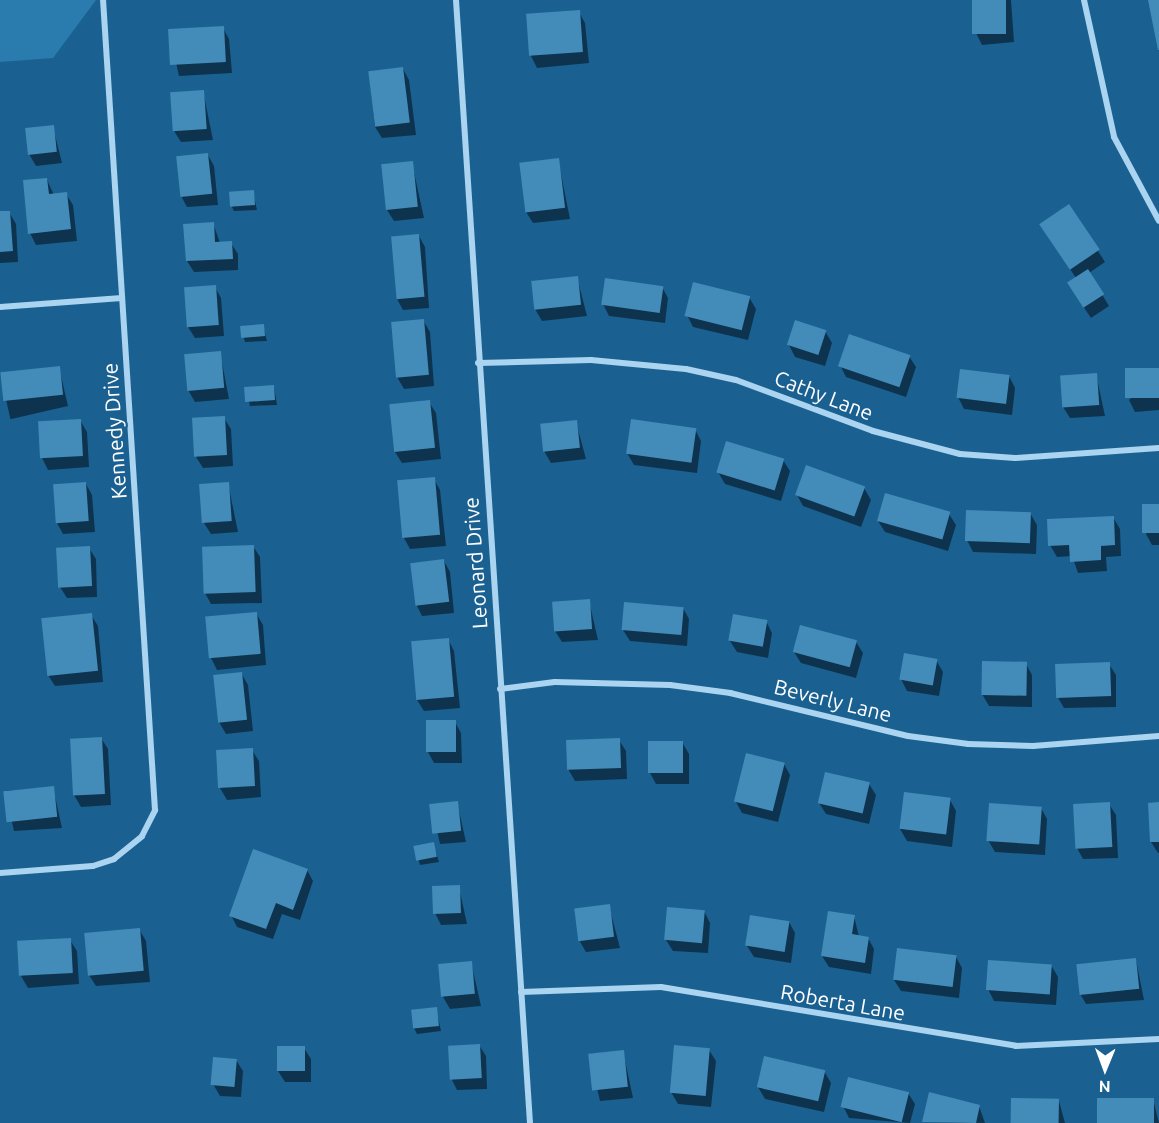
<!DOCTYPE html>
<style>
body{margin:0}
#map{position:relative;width:1159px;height:1123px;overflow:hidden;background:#1a6192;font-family:Ubuntu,sans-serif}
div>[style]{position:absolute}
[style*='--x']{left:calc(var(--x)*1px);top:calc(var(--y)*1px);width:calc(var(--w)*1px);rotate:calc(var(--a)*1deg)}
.green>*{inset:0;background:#2a7bae}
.shadow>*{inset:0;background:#0007;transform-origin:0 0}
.building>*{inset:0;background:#438bb9;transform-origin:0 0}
.street>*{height:6px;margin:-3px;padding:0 3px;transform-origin:3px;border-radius:3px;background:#aad4ef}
span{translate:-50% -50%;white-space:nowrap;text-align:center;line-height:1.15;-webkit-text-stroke:4.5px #1a6192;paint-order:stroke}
.street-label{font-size:21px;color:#fff}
.north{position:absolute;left:1075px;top:1039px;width:60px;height:60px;-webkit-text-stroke:4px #1a6192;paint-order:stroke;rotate:181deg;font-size:16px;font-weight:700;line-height:24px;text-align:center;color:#fff}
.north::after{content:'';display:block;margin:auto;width:21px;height:27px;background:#fff;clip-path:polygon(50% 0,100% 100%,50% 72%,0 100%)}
</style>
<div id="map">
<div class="green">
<i style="clip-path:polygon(0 0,96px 0,53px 58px,0 62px)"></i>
</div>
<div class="shadow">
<i style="clip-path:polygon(974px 0,1011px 0,1014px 42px,982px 45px,976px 33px)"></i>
<i style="clip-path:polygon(579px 12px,585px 23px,589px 63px,537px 68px,531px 56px)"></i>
<i style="clip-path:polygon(223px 28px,229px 39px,232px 73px,179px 76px,169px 31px)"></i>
<i style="clip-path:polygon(403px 69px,409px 80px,416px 135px,382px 138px,375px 127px,369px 73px)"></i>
<i style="clip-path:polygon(203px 91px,213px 140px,181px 142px,174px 131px,171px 94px)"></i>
<i style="clip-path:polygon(53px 127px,62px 163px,36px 166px,29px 154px)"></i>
<i style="clip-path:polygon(208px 155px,214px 166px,218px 205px,187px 207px,181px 196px)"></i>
<i style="clip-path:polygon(558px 159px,570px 219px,533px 223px,526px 212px)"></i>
<i style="clip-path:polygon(412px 163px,424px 218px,394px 221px,387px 210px)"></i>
<i style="clip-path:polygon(47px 180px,54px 195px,66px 194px,73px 205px,77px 241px,36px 245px,30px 233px)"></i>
<i style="clip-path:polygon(253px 192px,257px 210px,234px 211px,231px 205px)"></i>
<i style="clip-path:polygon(1069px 206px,1105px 262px,1089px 273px,1109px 306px,1091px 318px,1075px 294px,1076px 278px,1048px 236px)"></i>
<i style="clip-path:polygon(9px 212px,16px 224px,18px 262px,0 263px,0 213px)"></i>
<i style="clip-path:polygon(213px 223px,220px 243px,231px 243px,238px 254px,238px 270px,194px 272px,187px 261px,185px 225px)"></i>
<i style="clip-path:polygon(419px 236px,425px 247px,429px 308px,403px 310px,397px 299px)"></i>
<i style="clip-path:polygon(577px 277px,587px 316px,542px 321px,535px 309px)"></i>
<i style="clip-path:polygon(215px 287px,221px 298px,224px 336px,195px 338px,188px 327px)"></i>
<i style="clip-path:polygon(662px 287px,668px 298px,665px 323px,609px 316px,603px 304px)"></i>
<i style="clip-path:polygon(749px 297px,756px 309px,748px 340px,693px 327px,687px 315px)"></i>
<i style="clip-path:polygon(423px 320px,430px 332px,434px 386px,404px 389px,397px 377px)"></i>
<i style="clip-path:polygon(263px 326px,267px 341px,245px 342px,241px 327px)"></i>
<i style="clip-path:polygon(825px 331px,832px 343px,825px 366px,795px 357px,789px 345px)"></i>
<i style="clip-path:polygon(220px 352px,229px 399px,195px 402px,188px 390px)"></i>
<i style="clip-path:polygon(909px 356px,916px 367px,906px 397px,846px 377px,840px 365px)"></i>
<i style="left:59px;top:367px;width:40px;height:59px;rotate:77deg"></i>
<i style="clip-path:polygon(1159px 369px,1159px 410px,1135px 412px,1129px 400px)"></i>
<i style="clip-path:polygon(1096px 374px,1105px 416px,1070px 418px,1063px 407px)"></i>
<i style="clip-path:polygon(1009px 376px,1015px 388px,1012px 415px,964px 409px,958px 397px)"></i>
<i style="clip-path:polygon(274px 387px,277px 405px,250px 406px,246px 388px)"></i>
<i style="clip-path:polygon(429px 402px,436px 413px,441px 459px,402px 463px,395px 452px)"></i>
<i style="clip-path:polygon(224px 418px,231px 429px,233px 466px,203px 468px,196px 457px)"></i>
<i style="clip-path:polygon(80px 420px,87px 432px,89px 467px,48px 470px,42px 458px)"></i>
<i style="clip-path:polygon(576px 422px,586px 459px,551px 463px,544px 451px)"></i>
<i style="clip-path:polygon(695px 429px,701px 441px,697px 473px,634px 465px,627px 453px)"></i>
<i style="clip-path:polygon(783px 460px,790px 471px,781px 501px,725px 484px,718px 472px)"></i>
<i style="clip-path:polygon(434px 479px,440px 490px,446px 546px,410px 549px,404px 538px,398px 482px)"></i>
<i style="clip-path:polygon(228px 483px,238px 532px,211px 534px,204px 523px)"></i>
<i style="clip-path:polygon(86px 484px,92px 495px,95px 532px,63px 534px,57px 523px)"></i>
<i style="clip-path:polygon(864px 488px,871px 500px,861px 527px,803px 506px,797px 495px)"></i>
<i style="clip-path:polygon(1159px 506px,1159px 545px,1152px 545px,1146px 534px)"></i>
<i style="clip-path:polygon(1030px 513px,1037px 525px,1036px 554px,973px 552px,967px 540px)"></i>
<i style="clip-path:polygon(949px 514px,956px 525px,948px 551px,885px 532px,878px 521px)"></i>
<i style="clip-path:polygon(1113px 517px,1120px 529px,1121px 556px,1106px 557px,1107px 571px,1078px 573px,1072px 556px,1057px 557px,1050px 545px)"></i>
<i style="clip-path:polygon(253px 546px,260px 557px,262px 603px,211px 604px,205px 593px,203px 548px)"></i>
<i style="clip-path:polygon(89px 548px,96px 559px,97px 597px,67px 598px,60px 587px)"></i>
<i style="clip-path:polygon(444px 561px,450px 572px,454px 613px,422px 616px,416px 604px)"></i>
<i style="clip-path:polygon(589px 601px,598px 640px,562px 642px,555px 631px)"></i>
<i style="clip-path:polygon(683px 608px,689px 619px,687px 646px,630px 641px,623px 630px)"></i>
<i style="clip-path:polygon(256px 613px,263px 625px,266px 665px,217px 670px,211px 658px)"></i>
<i style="clip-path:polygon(91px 615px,98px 626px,103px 682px,55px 686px,48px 675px)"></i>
<i style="clip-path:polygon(766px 621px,772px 633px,768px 658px,737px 652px,730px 641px)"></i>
<i style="clip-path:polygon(448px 639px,454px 651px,460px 708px,424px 711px,417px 700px)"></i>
<i style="clip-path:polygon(856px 642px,863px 653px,856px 678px,801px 663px,794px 652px)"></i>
<i style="clip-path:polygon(936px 660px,943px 672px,939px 696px,907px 691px,901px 679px)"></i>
<i style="clip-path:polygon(1026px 664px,1032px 675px,1032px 707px,989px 706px,982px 694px)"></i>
<i style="clip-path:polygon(1109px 664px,1116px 675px,1116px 707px,1064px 708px,1057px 696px)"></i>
<i style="clip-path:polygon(241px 673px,248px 685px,253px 731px,226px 734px,219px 722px)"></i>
<i style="clip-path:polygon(427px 722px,455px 722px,461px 733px,462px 763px,434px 763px,428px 752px)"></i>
<i style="clip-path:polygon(101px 738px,108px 749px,111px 805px,81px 807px,74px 795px)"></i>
<i style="clip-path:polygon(619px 740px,626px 751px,627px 779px,575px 781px,568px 769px)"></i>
<i style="clip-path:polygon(682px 742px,689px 754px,689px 784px,656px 784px,650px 773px)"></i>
<i style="clip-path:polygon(252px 750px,259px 761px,261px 797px,227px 800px,220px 788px)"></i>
<i style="clip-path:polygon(784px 764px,790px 775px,778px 822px,742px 813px,736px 802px)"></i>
<i style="clip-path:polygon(869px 784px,876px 795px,869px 824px,826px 814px,819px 803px)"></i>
<i style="clip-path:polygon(53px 787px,62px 828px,14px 831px,5px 791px)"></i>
<i style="clip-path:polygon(950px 800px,956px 811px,952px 847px,907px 841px,900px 829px)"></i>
<i style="clip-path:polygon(457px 802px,466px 842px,440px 844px,431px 804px)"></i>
<i style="clip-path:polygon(1109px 804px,1116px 815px,1118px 858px,1083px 859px,1077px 848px)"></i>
<i style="clip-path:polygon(1159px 804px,1159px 853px,1158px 853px,1151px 842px)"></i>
<i style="clip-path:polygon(1041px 808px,1047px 819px,1045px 855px,995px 852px,988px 840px)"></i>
<i style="clip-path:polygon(433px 843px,439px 862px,420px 865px,415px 847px)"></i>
<i style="clip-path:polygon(307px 870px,313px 881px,300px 920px,282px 914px,273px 939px,237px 927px,231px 915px)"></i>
<i style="clip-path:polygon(459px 887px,467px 924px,441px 925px,435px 913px)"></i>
<i style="clip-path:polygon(609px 906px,620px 948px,586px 952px,579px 940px)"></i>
<i style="clip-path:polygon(704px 911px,710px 923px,708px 953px,673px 951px,666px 940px)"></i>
<i style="clip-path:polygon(854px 916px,859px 937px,868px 938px,874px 949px,871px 974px,829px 967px,822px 956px)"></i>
<i style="clip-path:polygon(789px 922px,795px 933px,791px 963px,754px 957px,747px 946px)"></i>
<i style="clip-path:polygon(139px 929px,146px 941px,150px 982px,96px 986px,89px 975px,86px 934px)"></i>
<i style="clip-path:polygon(70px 940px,77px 951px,79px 984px,28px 988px,21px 976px)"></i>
<i style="clip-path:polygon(956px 957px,962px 968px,959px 998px,901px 991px,894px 980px)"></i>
<i style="clip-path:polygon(1136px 960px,1144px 1000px,1086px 1004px,1079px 992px)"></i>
<i style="clip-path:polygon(471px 962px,481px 1006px,450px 1009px,443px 997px)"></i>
<i style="clip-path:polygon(1051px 965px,1058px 977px,1056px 1005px,994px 1001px,988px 989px)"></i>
<i style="clip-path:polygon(436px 1008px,441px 1031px,417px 1034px,414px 1028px)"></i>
<i style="clip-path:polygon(479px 1045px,486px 1056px,487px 1089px,457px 1090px,451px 1078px)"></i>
<i style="clip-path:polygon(304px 1048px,311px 1059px,311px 1082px,285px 1082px,278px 1071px)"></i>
<i style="clip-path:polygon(709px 1050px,716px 1061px,711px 1107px,678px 1104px,671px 1092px)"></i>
<i style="clip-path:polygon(623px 1051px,633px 1098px,600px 1101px,589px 1054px)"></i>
<i style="clip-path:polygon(236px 1060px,243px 1071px,241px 1097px,220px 1096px,213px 1084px)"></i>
<i style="clip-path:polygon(824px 1071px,831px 1083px,824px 1112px,765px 1099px,758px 1087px)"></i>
<i style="clip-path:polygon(908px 1093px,915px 1104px,910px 1123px,849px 1118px,843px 1106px)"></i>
<i style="clip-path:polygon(1153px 1099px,1159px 1123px,1099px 1123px)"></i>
<i style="clip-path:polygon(1059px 1101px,1065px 1123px,1011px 1123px)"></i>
<i style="clip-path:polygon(979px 1106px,985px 1123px,924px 1122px)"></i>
</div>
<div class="building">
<i style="left:972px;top:0;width:34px;height:34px"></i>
<i style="clip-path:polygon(1148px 0,1159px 0,1159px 50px,1158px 50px)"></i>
<i style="left:580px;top:10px;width:42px;height:54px;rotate:86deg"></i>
<i style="left:224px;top:26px;width:36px;height:56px;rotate:87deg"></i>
<i style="left:403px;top:67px;width:56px;height:35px;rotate:83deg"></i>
<i style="left:204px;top:90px;width:39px;height:34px;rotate:86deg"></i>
<i style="left:54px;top:125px;width:27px;height:29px;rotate:84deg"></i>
<i style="left:208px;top:153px;width:41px;height:32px;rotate:84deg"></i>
<i style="left:559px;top:158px;width:50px;height:40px;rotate:83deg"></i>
<i style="left:413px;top:161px;width:46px;height:32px;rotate:84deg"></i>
<i style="clip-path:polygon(47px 178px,49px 194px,67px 192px,71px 229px,28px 234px,23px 180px)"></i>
<i style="left:254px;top:190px;width:15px;height:25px;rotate:86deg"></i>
<i style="left:1069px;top:204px;width:55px;height:36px;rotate:56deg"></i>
<i style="clip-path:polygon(0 211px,10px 211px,13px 251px,0 252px)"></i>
<i style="clip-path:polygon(214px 222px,215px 242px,232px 241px,233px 259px,186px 261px,183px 224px)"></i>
<i style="left:419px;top:234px;width:63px;height:28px;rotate:85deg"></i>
<i style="left:1088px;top:269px;width:30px;height:25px;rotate:57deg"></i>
<i style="left:578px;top:276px;width:29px;height:47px;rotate:84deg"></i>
<i style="left:605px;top:278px;width:59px;height:27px;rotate:8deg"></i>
<i style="left:693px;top:282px;width:59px;height:35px;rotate:14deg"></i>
<i style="left:216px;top:285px;width:40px;height:32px;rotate:86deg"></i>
<i style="left:424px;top:319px;width:56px;height:33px;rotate:85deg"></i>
<i style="left:795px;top:320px;width:33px;height:26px;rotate:18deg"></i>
<i style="left:264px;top:324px;width:12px;height:24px;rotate:85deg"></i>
<i style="left:849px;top:334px;width:65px;height:34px;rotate:19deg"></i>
<i style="left:221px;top:351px;width:37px;height:37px;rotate:85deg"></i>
<i style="left:60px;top:366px;width:29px;height:60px;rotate:84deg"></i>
<i style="left:1159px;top:368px;width:30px;height:34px;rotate:90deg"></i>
<i style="left:960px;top:369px;width:50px;height:29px;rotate:7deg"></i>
<i style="left:1097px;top:373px;width:32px;height:37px;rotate:86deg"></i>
<i style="left:274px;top:385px;width:15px;height:30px;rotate:86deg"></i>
<i style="left:430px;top:400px;width:48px;height:41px;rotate:84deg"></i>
<i style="left:225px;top:416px;width:39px;height:33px;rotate:87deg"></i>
<i style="left:81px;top:419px;width:37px;height:43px;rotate:87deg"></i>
<i style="left:631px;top:419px;width:66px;height:35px;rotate:8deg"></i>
<i style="left:577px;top:420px;width:28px;height:37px;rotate:84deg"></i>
<i style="left:726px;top:441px;width:61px;height:33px;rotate:17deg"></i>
<i style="left:806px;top:465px;width:63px;height:32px;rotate:20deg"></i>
<i style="left:435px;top:477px;width:58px;height:38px;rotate:85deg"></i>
<i style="left:86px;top:482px;width:39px;height:33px;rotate:86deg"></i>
<i style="left:229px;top:482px;width:39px;height:30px;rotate:86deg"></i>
<i style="left:885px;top:493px;width:68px;height:29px;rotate:16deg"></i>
<i style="left:1159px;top:504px;width:29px;height:17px;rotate:90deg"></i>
<i style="left:966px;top:510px;width:65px;height:31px;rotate:2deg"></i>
<i style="clip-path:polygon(1114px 516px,1115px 545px,1101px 546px,1101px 560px,1070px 562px,1069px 545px,1048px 546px,1047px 519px)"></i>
<i style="left:254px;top:545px;width:47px;height:52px;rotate:88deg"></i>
<i style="left:90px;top:546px;width:40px;height:34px;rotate:87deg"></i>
<i style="left:444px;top:559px;width:43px;height:34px;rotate:83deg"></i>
<i style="left:590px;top:599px;width:30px;height:38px;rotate:86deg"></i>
<i style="left:624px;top:602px;width:60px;height:28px;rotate:5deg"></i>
<i style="left:257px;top:612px;width:42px;height:52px;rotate:85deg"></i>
<i style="left:92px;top:613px;width:58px;height:51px;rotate:84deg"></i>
<i style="left:733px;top:614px;width:35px;height:27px;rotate:10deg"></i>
<i style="left:800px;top:625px;width:59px;height:28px;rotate:15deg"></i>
<i style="left:449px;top:638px;width:59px;height:38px;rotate:85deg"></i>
<i style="left:904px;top:653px;width:34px;height:27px;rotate:10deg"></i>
<i style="left:982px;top:661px;width:45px;height:34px;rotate:1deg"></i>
<i style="left:1110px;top:662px;width:34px;height:55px;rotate:88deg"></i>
<i style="left:242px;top:672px;width:48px;height:29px;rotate:84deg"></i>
<i style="left:456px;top:720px;width:32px;height:30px;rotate:90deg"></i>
<i style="left:102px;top:737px;width:57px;height:32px;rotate:87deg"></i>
<i style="left:620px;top:738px;width:30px;height:54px;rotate:88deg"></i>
<i style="left:648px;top:741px;width:35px;height:32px"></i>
<i style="left:253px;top:748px;width:38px;height:37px;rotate:87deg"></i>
<i style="left:746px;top:753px;width:40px;height:50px;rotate:14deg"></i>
<i style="left:825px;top:772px;width:46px;height:32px;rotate:13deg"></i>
<i style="left:54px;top:786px;width:31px;height:51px;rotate:84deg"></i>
<i style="left:904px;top:792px;width:47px;height:37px;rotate:7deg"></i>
<i style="left:458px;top:801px;width:30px;height:29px;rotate:84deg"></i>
<i style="left:1110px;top:802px;width:45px;height:37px;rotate:87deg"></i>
<i style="clip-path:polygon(1159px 802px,1159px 842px,1150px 842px,1148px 803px)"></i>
<i style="left:989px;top:803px;width:53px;height:38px;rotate:4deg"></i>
<i style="left:434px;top:842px;width:15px;height:21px;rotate:79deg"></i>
<i style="clip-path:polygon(253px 849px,308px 869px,293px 910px,276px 903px,266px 929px,229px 916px)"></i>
<i style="left:460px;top:885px;width:28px;height:28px;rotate:88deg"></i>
<i style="left:610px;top:904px;width:33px;height:36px;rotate:83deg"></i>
<i style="left:667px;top:907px;width:38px;height:33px;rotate:5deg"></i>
<i style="clip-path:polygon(828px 911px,855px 915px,852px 934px,869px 937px,865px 963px,821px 956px)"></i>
<i style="left:750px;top:915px;width:40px;height:31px;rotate:9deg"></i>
<i style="left:140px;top:928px;width:43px;height:56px;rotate:85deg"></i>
<i style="left:71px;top:938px;width:35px;height:54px;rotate:87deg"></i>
<i style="left:897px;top:948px;width:60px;height:32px;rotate:7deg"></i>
<i style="left:1136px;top:958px;width:31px;height:60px;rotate:84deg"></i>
<i style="left:988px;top:960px;width:64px;height:30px;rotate:4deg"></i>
<i style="left:472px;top:961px;width:33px;height:34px;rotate:85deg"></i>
<i style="left:437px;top:1007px;width:19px;height:26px;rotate:84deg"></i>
<i style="left:480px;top:1044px;width:34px;height:32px;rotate:87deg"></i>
<i style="left:674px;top:1045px;width:36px;height:48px;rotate:5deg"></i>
<i style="left:277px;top:1046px;width:28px;height:25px"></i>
<i style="left:624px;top:1050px;width:37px;height:36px;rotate:84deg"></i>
<i style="left:764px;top:1056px;width:63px;height:32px;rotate:13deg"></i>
<i style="left:213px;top:1057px;width:24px;height:28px;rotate:5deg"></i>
<i style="left:848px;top:1077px;width:63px;height:31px;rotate:14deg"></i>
<i style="clip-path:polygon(929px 1092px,980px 1105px,976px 1123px,922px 1122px)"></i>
<i style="left:1011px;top:1098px;width:48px;height:25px;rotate:1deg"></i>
<i style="left:1097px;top:1098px;width:57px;height:25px"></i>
</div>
<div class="street">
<i style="--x:456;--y:0;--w:1125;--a:86.23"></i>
<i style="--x:1084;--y:0;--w:140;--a:77.6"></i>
<i style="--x:1114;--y:137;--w:95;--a:61.8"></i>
<i style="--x:0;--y:307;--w:122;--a:-4.2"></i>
<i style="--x:478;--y:363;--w:113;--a:-1.5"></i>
<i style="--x:591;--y:360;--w:95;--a:5.4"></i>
<i style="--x:686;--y:369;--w:51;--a:12.4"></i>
<i style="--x:736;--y:380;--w:146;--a:20.4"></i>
<i style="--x:873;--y:431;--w:90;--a:14.8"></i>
<i style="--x:960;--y:454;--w:55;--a:4.2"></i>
<i style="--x:1015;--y:458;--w:144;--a:-4"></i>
<i style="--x:500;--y:689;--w:55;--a:-7.3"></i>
<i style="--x:555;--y:682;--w:115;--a:1.5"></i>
<i style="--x:670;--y:685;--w:61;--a:7.6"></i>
<i style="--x:730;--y:693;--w:183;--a:13.6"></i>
<i style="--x:908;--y:736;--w:61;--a:7.6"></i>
<i style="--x:968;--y:744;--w:65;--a:1.8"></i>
<i style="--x:1033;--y:746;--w:126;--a:-4.5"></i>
<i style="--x:0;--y:873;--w:93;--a:-4.3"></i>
<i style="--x:93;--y:866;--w:22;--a:-18"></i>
<i style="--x:114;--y:859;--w:36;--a:-39"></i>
<i style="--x:142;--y:836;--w:29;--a:-63"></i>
<i style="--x:155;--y:810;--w:812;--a:-93.67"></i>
<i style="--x:521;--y:992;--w:140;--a:-2"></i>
<i style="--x:661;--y:987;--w:360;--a:9.4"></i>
<i style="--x:1016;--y:1046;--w:143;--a:-2.8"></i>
</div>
<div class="street-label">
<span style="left:824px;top:395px;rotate:21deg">Cathy Lane</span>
<span style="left:114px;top:431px;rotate:-94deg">Kennedy Drive</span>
<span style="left:475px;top:563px;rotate:-94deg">Leonard Drive</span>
<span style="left:833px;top:700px;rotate:14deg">Beverly Lane</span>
<span style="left:843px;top:1002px;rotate:10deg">Roberta Lane</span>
</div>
<div class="north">N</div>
</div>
